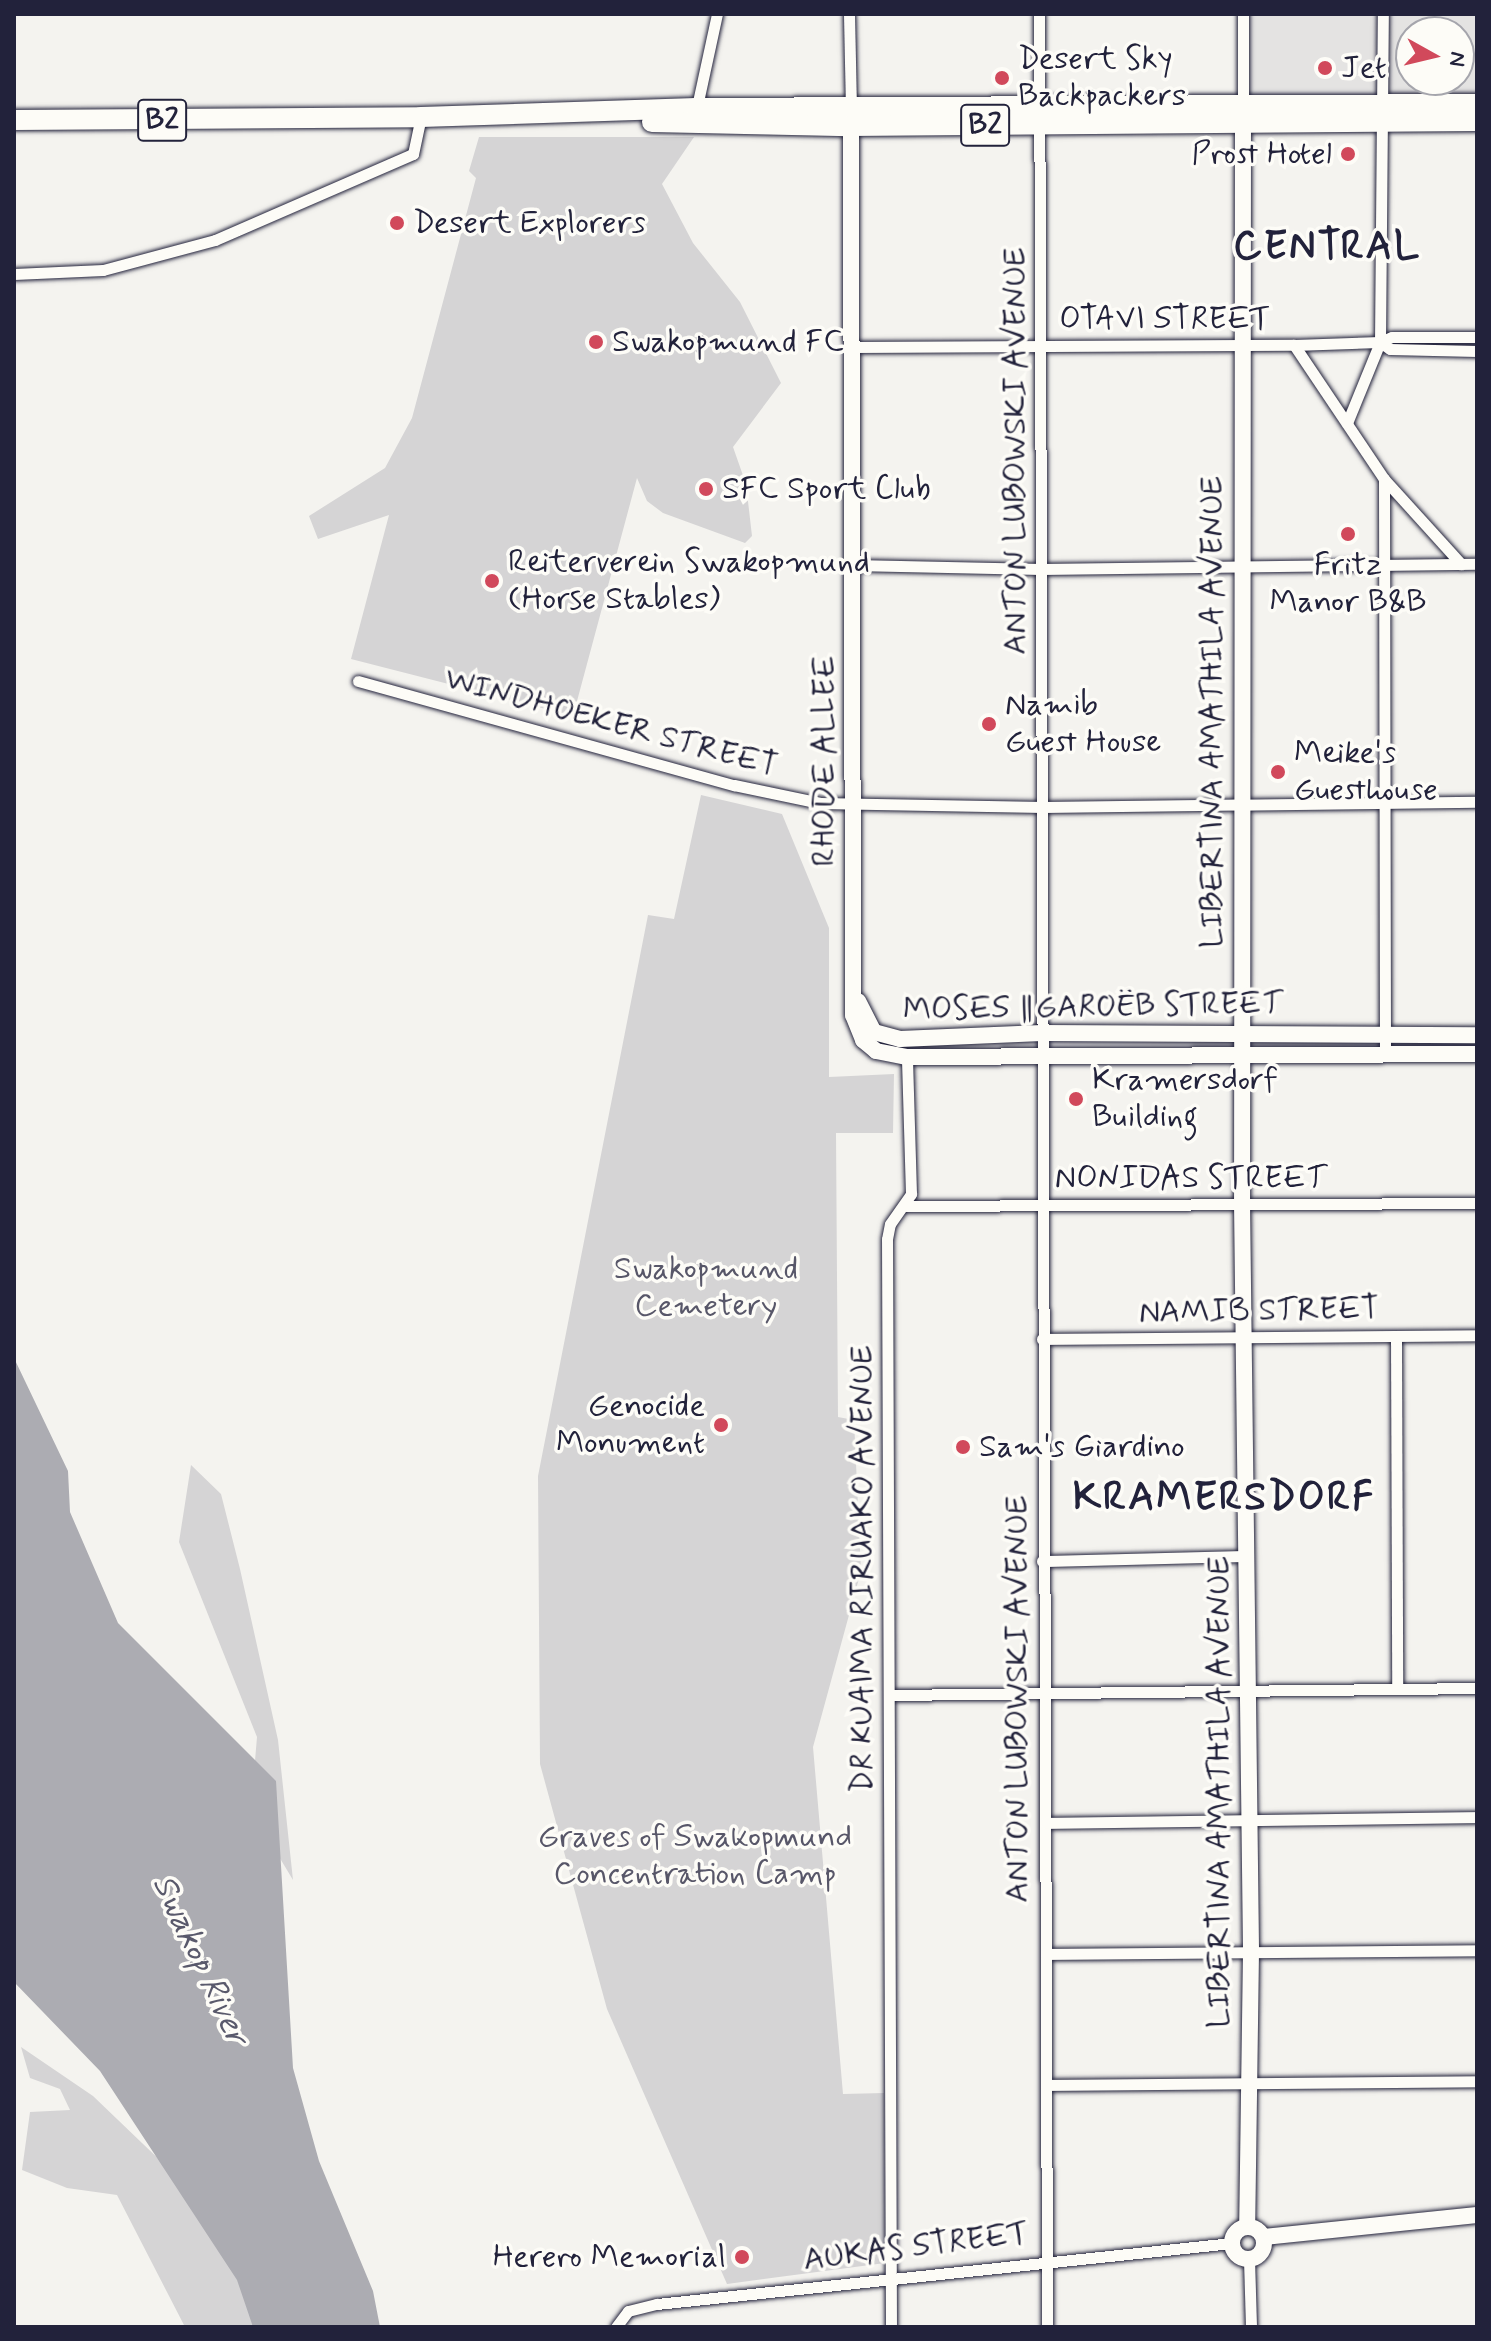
<!DOCTYPE html>
<meta charset="utf-8">
<style>
body{margin:0}
#map{position:relative;width:1491px;height:2341px;overflow:hidden;background:#f4f3ef;font-family:Mynerve,sans-serif}
div>[style]{position:absolute}
[style*='--x']{left:calc(var(--x)*1px);top:calc(var(--y)*1px);width:calc(var(--w)*1px);rotate:calc(var(--a)*1deg)}
.built>*{inset:0;background:#e4e3e2}
.green>*{inset:0;background:#d5d4d5}
.water>*{inset:0;background:#acacb2}
.roads{filter:drop-shadow(0 0 2px #22223b) drop-shadow(0 0 2px #22223b)}
.street>*{height:11px;margin:-5.5px;padding:0 5.5px;transform-origin:5.5px;border-radius:5.5px;background:#fdfcf7}
.secondary>*{height:16px;margin:-8px;padding:0 8px;transform-origin:8px;border-radius:8px;background:#fdfcf7}
.secondary>.ring{margin:-8px;padding:0;box-sizing:content-box;background:none;border:16px solid #fdfcf7;border-radius:50%}
.highway>*{height:20px;margin:-10px;padding:0 10px;transform-origin:10px;border-radius:10px;background:#fdfcf7}
.dots>*{width:22px;height:22px;translate:-50% -50%;box-sizing:border-box;border:4px solid #fdfcf7;border-radius:50%}
span{translate:-50% -50%;white-space:nowrap;text-align:center;line-height:1.15;-webkit-text-stroke:7px #fdfcf7;paint-order:stroke}
.shield-label span{padding:2px 6px;background:#fdfcf7;border:2px solid;border-radius:6px;-webkit-text-stroke-width:0}
.shield-label{font-size:30px;color:#22223b;font-weight:700}
.poi-label{font-size:32px;color:#22223b}
.left{translate:0 -50%;text-align:left}
.right{translate:-100% -50%;text-align:right}
.street-label{font-size:32px;color:#22223b}
.park-label{font-size:32px;color:#585769}
.water-label{font-size:34px;color:#59596b;font-style:italic}
.district-label{font-size:40px;color:#22223b;font-weight:700;letter-spacing:2px}
.frame{position:absolute;inset:0;border:16px solid #22223b;pointer-events:none}
.north{position:absolute;left:1395px;top:16px;width:80px;height:80px;box-sizing:border-box;background:#fdfcf7;border:2px solid #a5a5ac;border-radius:50%;rotate:98deg;font-size:22px;font-weight:700;line-height:32px;text-align:center;color:#22223b}
.north::after{content:'';display:block;margin:auto;width:28px;height:36px;background:#d1495b;clip-path:polygon(50% 0,100% 100%,50% 72%,0 100%)}
</style>
<div id="map">
<div class="built">
<i style="clip-path:polygon(evenodd,1247px 14px,1477px 14px,1477px 99px,1247px 101px,1247px 14px,1411px 32px,1459px 32px,1459px 80px,1411px 80px,1411px 32px)"></i>
</div>
<div class="green">
<i style="clip-path:polygon(479px 137px,694px 137px,662px 184px,693px 243px,740px 302px,781px 383px,733px 447px,746px 484px,752px 536px,745px 543px,663px 513px,647px 501px,637px 478px,573px 716px,351px 659px,389px 515px,318px 539px,309px 516px,385px 468px,412px 418px,476px 178px,469px 171px)"></i>
<i style="clip-path:polygon(701px 795px,782px 814px,829px 928px,829px 1077px,894px 1074px,893px 1133px,836px 1133px,838px 1417px,854px 1420px,861px 1571px,813px 1747px,843px 2094px,884px 2093px,885px 2263px,727px 2284px,607px 2009px,540px 1764px,538px 1476px,648px 915px,674px 919px)"></i>
<i style="clip-path:polygon(191px 1465px,221px 1494px,240px 1569px,278px 1740px,293px 1880px,266px 1835px,252px 1796px,257px 1737px,179px 1542px)"></i>
<i style="clip-path:polygon(21px 2047px,93px 2096px,191px 2190px,263px 2327px,185px 2327px,117px 2195px,67px 2188px,22px 2170px,30px 2112px,70px 2110px,60px 2089px,30px 2078px)"></i>
</div>
<div class="water">
<i style="clip-path:polygon(14px 1358px,68px 1471px,70px 1512px,118px 1623px,276px 1781px,293px 2068px,319px 2161px,373px 2291px,380px 2327px,253px 2327px,237px 2280px,100px 2071px,14px 1982px)"></i>
</div>
<div class="roads">
<div class="street">
<i style="--x:849;--y:14;--w:93;--a:88.8"></i>
<i style="--x:1039;--y:14;--w:2313;--a:89.8"></i>
<i style="--x:1243;--y:107;--w:93;--a:-90"></i>
<i style="--x:696;--y:111;--w:99;--a:-77.8"></i>
<i style="--x:14;--y:274;--w:89;--a:-2.6"></i>
<i style="--x:103;--y:270;--w:116;--a:-15"></i>
<i style="--x:215;--y:240;--w:216;--a:-23.5"></i>
<i style="--x:413;--y:154;--w:38;--a:-78"></i>
<i style="--x:1380;--y:342;--w:12;--a:35"></i>
<i style="--x:1390;--y:349;--w:87;--a:1.3"></i>
<i style="--x:1294;--y:345;--w:161;--a:56.1"></i>
<i style="--x:1384;--y:479;--w:115;--a:47.8"></i>
<i style="--x:853;--y:347;--w:441;--a:-0.3"></i>
<i style="--x:1294;--y:345;--w:86;--a:-2"></i>
<i style="--x:1380;--y:342;--w:13;--a:-23"></i>
<i style="--x:1392;--y:337;--w:85;--a:0"></i>
<i style="--x:1347;--y:423;--w:87;--a:-67.8"></i>
<i style="--x:1380;--y:342;--w:328;--a:-89.5"></i>
<i style="--x:1384;--y:479;--w:573;--a:89.9"></i>
<i style="--x:853;--y:565;--w:188;--a:1.2"></i>
<i style="--x:1041;--y:569;--w:436;--a:-0.7"></i>
<i style="--x:358;--y:681;--w:390;--a:15.5"></i>
<i style="--x:734;--y:785;--w:88;--a:11.8"></i>
<i style="--x:820;--y:803;--w:223;--a:1"></i>
<i style="--x:1043;--y:807;--w:434;--a:-0.7"></i>
<i style="--x:906;--y:1206;--w:571;--a:-0.3"></i>
<i style="--x:1396;--y:1336;--w:353;--a:89.8"></i>
<i style="--x:1042;--y:1339;--w:435;--a:-0.5"></i>
<i style="--x:1042;--y:1561;--w:206;--a:-1.4"></i>
<i style="--x:890;--y:1695;--w:587;--a:-0.68"></i>
<i style="--x:1046;--y:1823;--w:431;--a:-0.8"></i>
<i style="--x:1046;--y:1954;--w:431;--a:-0.5"></i>
<i style="--x:1046;--y:2085;--w:431;--a:-0.5"></i>
<i style="--x:1249;--y:2259;--w:68;--a:88.3"></i>
<i style="--x:616;--y:2327;--w:20;--a:-53"></i>
<i style="--x:628;--y:2311;--w:30;--a:-14"></i>
<i style="--x:657;--y:2304;--w:578;--a:-6.06"></i>
<i style="--x:891;--y:2327;--w:1088;--a:-90.21"></i>
<i style="--x:887;--y:1239;--w:15;--a:-79"></i>
<i style="--x:890;--y:1224;--w:37;--a:-55"></i>
<i style="--x:911;--y:1194;--w:137;--a:-91.7"></i>
</div>
<div class="secondary">
<i style="--x:1243;--y:113;--w:1089;--a:90.05"></i>
<i style="--x:1242;--y:1202;--w:750;--a:89.31"></i>
<i style="--x:1251;--y:1952;--w:274;--a:90.8"></i>
<i style="--x:851;--y:116;--w:899;--a:89.87"></i>
<i style="--x:853;--y:1015;--w:27;--a:68"></i>
<i style="--x:863;--y:1040;--w:17;--a:40"></i>
<i style="--x:876;--y:1051;--w:32;--a:11"></i>
<i style="--x:907;--y:1057;--w:570;--a:-0.3"></i>
<i style="--x:858;--y:1001;--w:35;--a:63"></i>
<i style="--x:874;--y:1032;--w:27;--a:15"></i>
<i style="--x:900;--y:1039;--w:142;--a:-2.4"></i>
<i style="--x:1042;--y:1033;--w:435;--a:0.3"></i>
<i class="ring" style="left:1232px;top:2227px;width:16px;height:16px"></i>
<i style="--x:1264;--y:2237;--w:214;--a:-5.9"></i>
</div>
<div class="highway">
<i style="--x:14;--y:120;--w:407;--a:-0.4"></i>
<i style="--x:421;--y:117;--w:275;--a:-1.9"></i>
<i style="--x:696;--y:108;--w:781;--a:-0.29"></i>
<i style="--x:652;--y:122;--w:198;--a:1.2"></i>
<i style="--x:850;--y:126;--w:627;--a:-0.46"></i>
</div>
</div>
<div class="dots">
<i style="left:1325px;top:68px;background:#d1495b"></i>
<i style="left:1002px;top:78px;background:#d1495b"></i>
<i style="left:1348px;top:154px;background:#d1495b"></i>
<i style="left:397px;top:223px;background:#d1495b"></i>
<i style="left:596px;top:342px;background:#d1495b"></i>
<i style="left:706px;top:489px;background:#d1495b"></i>
<i style="left:1348px;top:534px;background:#d1495b"></i>
<i style="left:492px;top:581px;background:#d1495b"></i>
<i style="left:989px;top:724px;background:#d1495b"></i>
<i style="left:1278px;top:772px;background:#d1495b"></i>
<i style="left:1076px;top:1099px;background:#d1495b"></i>
<i style="left:721px;top:1425px;background:#d1495b"></i>
<i style="left:963px;top:1447px;background:#d1495b"></i>
<i style="left:742px;top:2257px;background:#d1495b"></i>
</div>
<div class="shield-label">
<span style="left:162px;top:120px">B2</span>
<span style="left:985px;top:125px">B2</span>
</div>
<div class="poi-label">
<span class="left" style="left:1018px;top:78px">Desert Sky<br>Backpackers</span>
<span class="left" style="left:1341px;top:68px">Jet</span>
<span class="right" style="left:1332px;top:154px">Prost Hotel</span>
<span class="left" style="left:413px;top:223px">Desert Explorers</span>
<span class="left" style="left:612px;top:342px">Swakopmund FC</span>
<span class="left" style="left:722px;top:489px">SFC Sport Club</span>
<span class="left" style="left:508px;top:581px">Reiterverein Swakopmund<br>(Horse Stables)</span>
<span style="left:1348px;top:584px">Fritz<br>Manor B&amp;B</span>
<span class="left" style="left:1005px;top:724px">Namib<br>Guest House</span>
<span class="left" style="left:1294px;top:772px">Meike's<br>Guesthouse</span>
<span class="left" style="left:1092px;top:1099px">Kramersdorf<br>Building</span>
<span class="right" style="left:705px;top:1425px">Genocide<br>Monument</span>
<span class="left" style="left:979px;top:1447px">Sam's Giardino</span>
<span class="right" style="left:726px;top:2257px">Herero Memorial</span>
</div>
<div class="street-label">
<span style="left:1165px;top:319px">OTAVI STREET</span>
<span style="left:1016px;top:451px;rotate:-90deg">ANTON LUBOWSKI AVENUE</span>
<span style="left:1213px;top:712px;rotate:-90deg">LIBERTINA AMATHILA AVENUE</span>
<span style="left:611px;top:723px;rotate:15deg">WINDHOEKER STREET</span>
<span style="left:825px;top:761px;rotate:-90deg">RHODE ALLEE</span>
<span style="left:1093px;top:1007px;rotate:-1deg">MOSES ǁGAROËB STREET</span>
<span style="left:1191px;top:1178px">NONIDAS STREET</span>
<span style="left:1259px;top:1311px;rotate:-1deg">NAMIB STREET</span>
<span style="left:863px;top:1569px;rotate:-90deg">DR KUAIMA RIRUAKO AVENUE</span>
<span style="left:1018px;top:1699px;rotate:-90deg">ANTON LUBOWSKI AVENUE</span>
<span style="left:1220px;top:1792px;rotate:-90deg">LIBERTINA AMATHILA AVENUE</span>
<span style="left:916px;top:2247px;rotate:-7deg">AUKAS STREET</span>
</div>
<div class="park-label">
<span style="left:706px;top:1288px">Swakopmund<br>Cemetery</span>
<span style="left:695px;top:1856px">Graves of Swakopmund<br>Concentration Camp</span>
</div>
<div class="water-label">
<span style="left:200px;top:1960px;rotate:65deg">Swakop River</span>
</div>
<div class="district-label">
<span style="left:1327px;top:247px">CENTRAL</span>
<span style="left:1224px;top:1498px">KRAMERSDORF</span>
</div>
<div class="frame"></div>
<div class="north">N</div>
</div>
